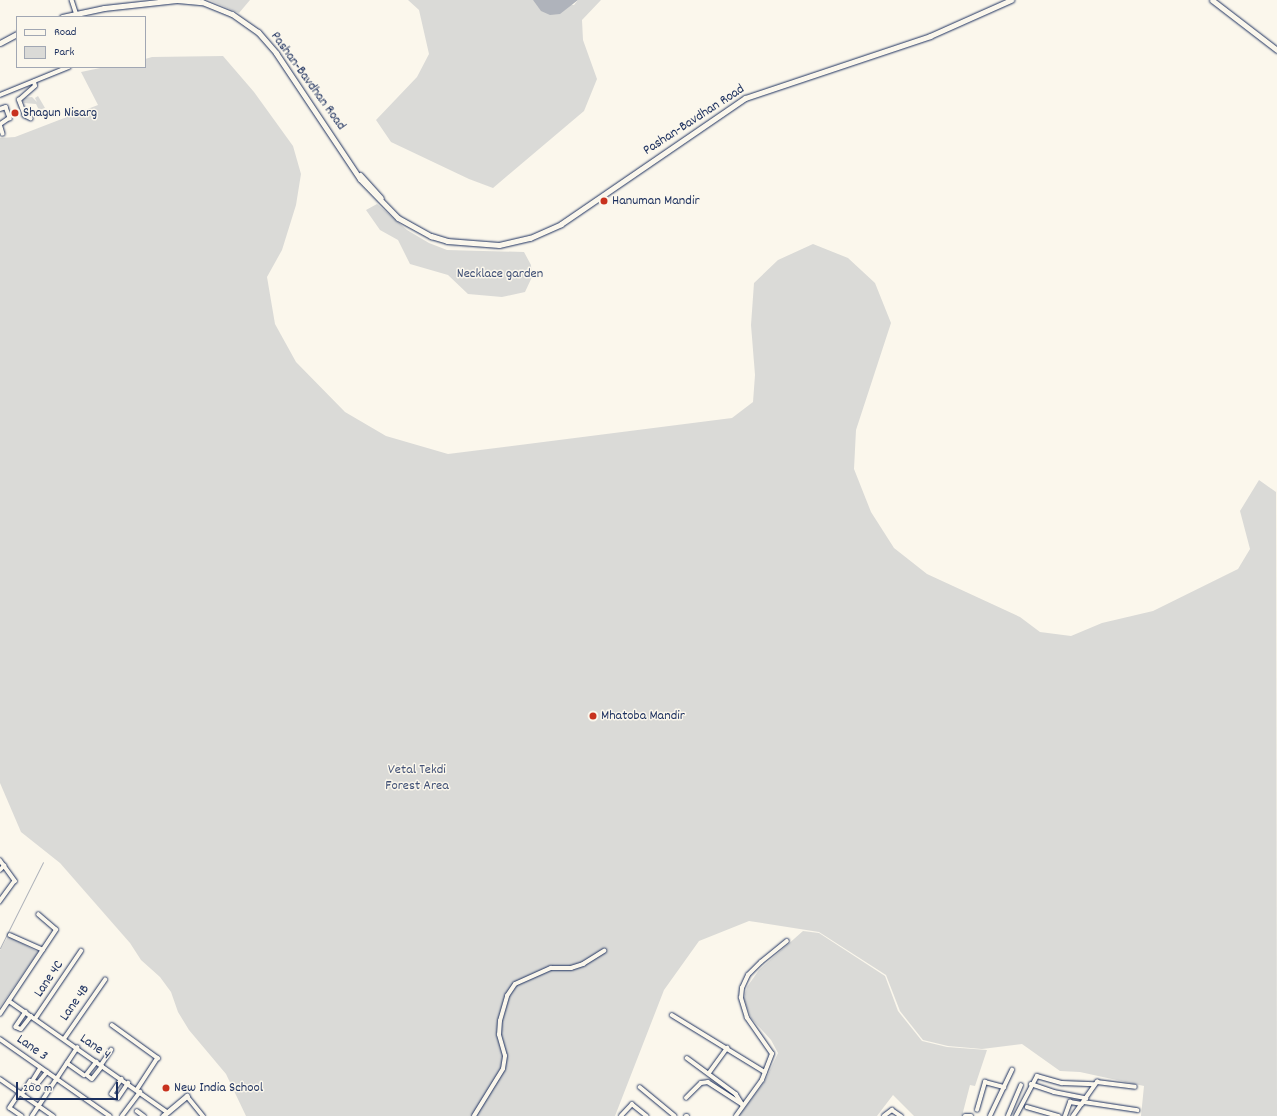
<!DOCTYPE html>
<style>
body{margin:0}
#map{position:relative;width:1277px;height:1116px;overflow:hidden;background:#fbf7ec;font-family:Dekko,sans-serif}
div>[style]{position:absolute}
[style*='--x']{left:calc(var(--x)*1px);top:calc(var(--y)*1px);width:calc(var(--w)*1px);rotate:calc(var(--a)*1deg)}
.green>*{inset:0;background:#dadad7}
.water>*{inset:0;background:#afb3bb}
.stream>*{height:1px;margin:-0.5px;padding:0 0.5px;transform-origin:0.5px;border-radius:0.5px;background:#afb3bb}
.roads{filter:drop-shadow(0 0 1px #1b2f5e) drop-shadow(0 0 1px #1b2f5e)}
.minor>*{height:3.5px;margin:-1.75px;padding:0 1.75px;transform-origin:1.75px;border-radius:1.75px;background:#fbf7ec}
.tertiary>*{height:4.5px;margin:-2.25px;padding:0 2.25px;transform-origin:2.25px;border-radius:2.25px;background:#fbf7ec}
.secondary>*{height:5px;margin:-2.5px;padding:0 2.5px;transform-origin:2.5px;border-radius:2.5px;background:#fbf7ec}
.dots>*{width:11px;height:11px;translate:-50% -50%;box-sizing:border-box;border:2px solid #fbf7ec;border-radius:50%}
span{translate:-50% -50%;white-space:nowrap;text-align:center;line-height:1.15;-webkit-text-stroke:3px #fbf7ec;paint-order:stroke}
.street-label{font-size:14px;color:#1b2f5e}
.poi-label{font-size:14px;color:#1b2f5e}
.left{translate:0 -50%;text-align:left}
.park-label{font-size:14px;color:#415176}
.legend{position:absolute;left:16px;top:16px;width:130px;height:52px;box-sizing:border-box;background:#fbf7ec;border:1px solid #a1a7b3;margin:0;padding:5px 7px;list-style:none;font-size:12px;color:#1b2f5e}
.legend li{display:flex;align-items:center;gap:8px;height:20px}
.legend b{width:20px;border:1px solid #a1a7b3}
.scale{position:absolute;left:16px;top:1082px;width:102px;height:18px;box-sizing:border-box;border:2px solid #1b2f5e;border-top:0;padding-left:5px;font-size:12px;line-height:14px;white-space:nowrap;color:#1b2f5e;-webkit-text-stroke:3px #fbf7ec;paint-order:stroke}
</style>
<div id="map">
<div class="green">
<i style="clip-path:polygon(209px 0,250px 0,239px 13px)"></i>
<i style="clip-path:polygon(408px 0,533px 0,574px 5px,578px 0,601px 0,582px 20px,583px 40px,597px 79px,584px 111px,493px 188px,469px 179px,391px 142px,376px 120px,417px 77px,429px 54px,419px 10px)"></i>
<i style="clip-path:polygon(223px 56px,254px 92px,293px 146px,301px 174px,296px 205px,282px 250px,267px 277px,275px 324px,296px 362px,345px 412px,386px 436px,448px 454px,732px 418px,753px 402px,755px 375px,751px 325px,754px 283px,778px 260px,813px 244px,848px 258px,875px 283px,891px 323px,856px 430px,854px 469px,871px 512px,894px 548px,927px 574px,1020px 617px,1040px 632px,1071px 636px,1102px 623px,1153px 611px,1238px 569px,1250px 549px,1240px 511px,1259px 480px,1276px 492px,1277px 1116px,1141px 1116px,1144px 1086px,1080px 1072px,1060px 1071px,1022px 1044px,982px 1049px,948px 1046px,923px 1040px,900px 1011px,886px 975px,819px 932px,749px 921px,699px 941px,664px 990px,615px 1116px,246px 1116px,226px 1074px,189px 1030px,178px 1012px,171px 992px,160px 977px,141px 960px,130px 943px,60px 863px,21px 832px,0 783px,0 138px,15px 137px,98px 105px,81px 72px,105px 67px,145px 67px,145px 59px,152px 57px)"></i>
<i style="clip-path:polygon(38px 96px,45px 108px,39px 110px,36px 104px,24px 103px,22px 98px,32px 97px,37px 102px,35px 98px)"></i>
<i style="clip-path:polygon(377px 204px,407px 230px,429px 243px,447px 250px,524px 252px,531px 265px,532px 277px,525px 292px,502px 297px,468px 294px,448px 275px,410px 264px,398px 240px,380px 230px,366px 210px)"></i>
<i style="clip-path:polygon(803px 931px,819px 933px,885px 976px,898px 1011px,922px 1041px,947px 1047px,987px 1050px,975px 1086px,970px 1085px,962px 1116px,914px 1116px,893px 1095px,877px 1116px,739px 1116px,765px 1081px,778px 1053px,771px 1040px,751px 1018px,744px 999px,747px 987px,759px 970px)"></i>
<i style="clip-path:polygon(8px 936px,38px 952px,0 1007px,0 950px)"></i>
</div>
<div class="water">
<i style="clip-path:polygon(533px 0,578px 0,560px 14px,550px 15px,541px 11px)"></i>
</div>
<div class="stream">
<i style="--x:0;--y:948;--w:96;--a:-63.4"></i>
</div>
<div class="roads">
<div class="minor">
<i style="--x:72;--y:0;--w:13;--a:72"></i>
<i style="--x:0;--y:95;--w:74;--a:-22.1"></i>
<i style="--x:0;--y:109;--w:6;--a:-18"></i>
<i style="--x:6;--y:107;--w:12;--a:70"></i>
<i style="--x:10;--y:118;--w:12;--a:145"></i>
<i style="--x:31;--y:119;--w:7;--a:-153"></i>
<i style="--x:25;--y:116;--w:17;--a:-111"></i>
<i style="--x:19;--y:100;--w:21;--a:-41"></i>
<i style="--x:35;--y:86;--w:4;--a:-104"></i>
<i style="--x:0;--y:124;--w:10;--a:73"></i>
<i style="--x:0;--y:860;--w:26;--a:54"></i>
<i style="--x:15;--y:881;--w:26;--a:126"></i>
<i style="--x:0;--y:870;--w:6;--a:-45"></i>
<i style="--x:10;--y:935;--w:36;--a:24"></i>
<i style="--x:9;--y:1001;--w:193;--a:35.1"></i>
<i style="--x:26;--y:1012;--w:18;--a:124"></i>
<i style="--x:16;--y:1027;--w:5;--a:22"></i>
<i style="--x:21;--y:1029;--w:16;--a:-52"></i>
<i style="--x:0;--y:1014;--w:101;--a:-56.3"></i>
<i style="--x:56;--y:930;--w:23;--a:-139"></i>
<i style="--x:672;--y:1015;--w:109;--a:31.5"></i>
<i style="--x:35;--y:1019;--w:82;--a:-55.9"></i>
<i style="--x:112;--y:1025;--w:57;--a:35.7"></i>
<i style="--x:158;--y:1058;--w:38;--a:123"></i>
<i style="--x:0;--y:1039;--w:134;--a:35"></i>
<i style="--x:64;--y:1039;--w:72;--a:-55.2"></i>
<i style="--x:687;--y:1058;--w:61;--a:36.3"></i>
<i style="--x:736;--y:1094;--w:13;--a:58"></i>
<i style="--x:97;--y:1062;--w:16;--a:128"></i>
<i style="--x:87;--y:1075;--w:6;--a:39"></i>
<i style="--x:92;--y:1079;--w:16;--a:-52"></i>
<i style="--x:67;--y:1063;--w:21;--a:35"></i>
<i style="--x:101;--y:1065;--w:18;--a:-56"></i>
<i style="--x:41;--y:1068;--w:15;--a:122"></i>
<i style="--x:33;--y:1081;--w:5;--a:22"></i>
<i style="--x:38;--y:1083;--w:14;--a:-51"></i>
<i style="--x:709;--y:1073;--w:31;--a:-54"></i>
<i style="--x:0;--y:1079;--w:65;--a:34.9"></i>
<i style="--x:122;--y:1079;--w:18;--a:124"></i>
<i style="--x:112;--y:1094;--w:7;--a:34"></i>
<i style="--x:118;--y:1098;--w:18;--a:-56"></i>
<i style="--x:1031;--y:1084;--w:24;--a:19"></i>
<i style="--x:1054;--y:1092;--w:33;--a:11"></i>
<i style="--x:640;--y:1087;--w:45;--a:39.6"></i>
<i style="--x:20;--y:1093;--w:18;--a:124"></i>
<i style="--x:10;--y:1108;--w:14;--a:34"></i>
<i style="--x:22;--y:1094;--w:15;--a:-58"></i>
<i style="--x:187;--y:1096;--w:26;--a:51"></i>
<i style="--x:686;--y:1098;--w:21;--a:-45"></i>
<i style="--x:701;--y:1083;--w:7;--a:-8"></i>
<i style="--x:708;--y:1082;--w:40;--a:32.9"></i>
<i style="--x:1084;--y:1102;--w:54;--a:8.6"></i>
<i style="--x:1027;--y:1107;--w:33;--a:16"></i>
<i style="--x:977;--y:1110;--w:29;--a:-74"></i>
<i style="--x:985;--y:1082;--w:20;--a:15"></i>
<i style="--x:137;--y:1111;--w:9;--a:36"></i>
<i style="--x:32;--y:1116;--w:82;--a:-56.5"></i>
<i style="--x:122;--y:1116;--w:30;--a:-53"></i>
<i style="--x:474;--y:1116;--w:55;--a:-58.3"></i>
<i style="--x:503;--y:1069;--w:13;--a:-81"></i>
<i style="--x:505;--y:1056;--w:22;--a:-106"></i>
<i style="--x:499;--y:1035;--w:14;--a:-86"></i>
<i style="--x:500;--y:1021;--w:26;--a:-74"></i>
<i style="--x:507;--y:996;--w:14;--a:-56"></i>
<i style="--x:515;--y:984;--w:39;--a:-24"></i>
<i style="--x:551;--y:968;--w:20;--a:0"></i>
<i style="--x:571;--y:968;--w:13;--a:-18"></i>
<i style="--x:583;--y:964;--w:25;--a:-32"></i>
<i style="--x:621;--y:1116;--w:16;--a:-47"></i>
<i style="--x:632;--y:1104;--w:19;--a:39"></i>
<i style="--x:686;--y:1116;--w:1;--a:0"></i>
<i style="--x:736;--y:1116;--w:44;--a:-54.2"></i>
<i style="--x:762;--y:1080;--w:28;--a:-69"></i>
<i style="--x:772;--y:1054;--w:44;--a:-124.8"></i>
<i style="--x:747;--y:1018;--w:21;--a:-107"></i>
<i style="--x:741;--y:998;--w:10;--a:-84"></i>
<i style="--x:742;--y:988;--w:14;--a:-65"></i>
<i style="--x:748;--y:975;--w:18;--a:-45"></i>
<i style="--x:761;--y:962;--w:33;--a:-39"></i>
<i style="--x:884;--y:1116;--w:10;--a:-37"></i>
<i style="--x:892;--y:1110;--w:11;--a:34"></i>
<i style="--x:965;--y:1116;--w:6;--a:0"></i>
<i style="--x:990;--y:1116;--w:51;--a:-64.4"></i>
<i style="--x:1008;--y:1116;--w:33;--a:-67"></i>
<i style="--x:1016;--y:1116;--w:45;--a:-62.3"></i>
<i style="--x:1037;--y:1076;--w:26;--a:16"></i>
<i style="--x:1062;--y:1083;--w:32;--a:2"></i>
<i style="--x:1065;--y:1116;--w:15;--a:-70"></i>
<i style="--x:1070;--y:1102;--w:12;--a:9"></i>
<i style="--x:1073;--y:1116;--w:42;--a:-54.8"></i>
<i style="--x:1097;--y:1082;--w:38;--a:7"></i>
</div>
<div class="tertiary">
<i style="--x:163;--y:1116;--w:31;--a:-40"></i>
</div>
<div class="secondary">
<i style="--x:1212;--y:0;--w:82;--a:37.6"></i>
<i style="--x:62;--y:17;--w:43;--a:-12.1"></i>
<i style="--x:104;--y:8;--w:73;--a:-6.3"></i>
<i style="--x:177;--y:0;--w:25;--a:5"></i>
<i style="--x:202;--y:2;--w:32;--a:22"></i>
<i style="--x:232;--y:14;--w:32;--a:35"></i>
<i style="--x:258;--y:32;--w:28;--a:49"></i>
<i style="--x:276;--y:53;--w:151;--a:56.3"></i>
<i style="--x:360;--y:179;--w:54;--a:45.7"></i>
<i style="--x:398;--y:218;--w:38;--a:29"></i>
<i style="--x:431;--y:236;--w:17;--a:17"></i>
<i style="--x:447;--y:241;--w:52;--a:4.4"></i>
<i style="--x:499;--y:245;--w:32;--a:-13"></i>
<i style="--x:530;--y:238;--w:34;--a:-24"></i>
<i style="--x:561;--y:224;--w:223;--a:-34.4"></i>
<i style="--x:745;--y:98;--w:195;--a:-18.5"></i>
<i style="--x:930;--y:36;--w:89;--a:-24"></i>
<i style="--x:0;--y:43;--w:19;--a:-28"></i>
<i style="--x:360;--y:175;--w:31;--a:48"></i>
</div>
</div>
<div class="dots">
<i style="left:15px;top:113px;background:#c8321e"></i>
<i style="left:604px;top:201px;background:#c8321e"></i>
<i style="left:593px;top:716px;background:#c8321e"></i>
<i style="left:166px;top:1088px;background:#c8321e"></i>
</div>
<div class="street-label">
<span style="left:308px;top:81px;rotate:54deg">Pashan-Bavdhan Road</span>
<span style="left:694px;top:120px;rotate:-33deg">Pashan-Bavdhan Road</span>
<span style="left:49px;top:979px;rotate:-56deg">Lane 4C</span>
<span style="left:75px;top:1003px;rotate:-55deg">Lane 4B</span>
<span style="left:95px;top:1047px;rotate:35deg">Lane 4</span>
<span style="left:32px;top:1048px;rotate:35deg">Lane 3</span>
</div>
<div class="poi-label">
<span class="left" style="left:23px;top:113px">Shagun Nisarg</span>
<span class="left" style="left:612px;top:201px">Hanuman Mandir</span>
<span class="left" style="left:601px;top:716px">Mhatoba Mandir</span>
<span class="left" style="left:174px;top:1088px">New India School</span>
</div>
<div class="park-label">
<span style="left:500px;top:274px">Necklace garden</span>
<span style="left:417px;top:778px">Vetal Tekdi<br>Forest Area</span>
</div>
<ul class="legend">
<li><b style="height:5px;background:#fbf7ec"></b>Road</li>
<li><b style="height:11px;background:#dadad7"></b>Park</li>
</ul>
<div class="scale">200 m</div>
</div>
